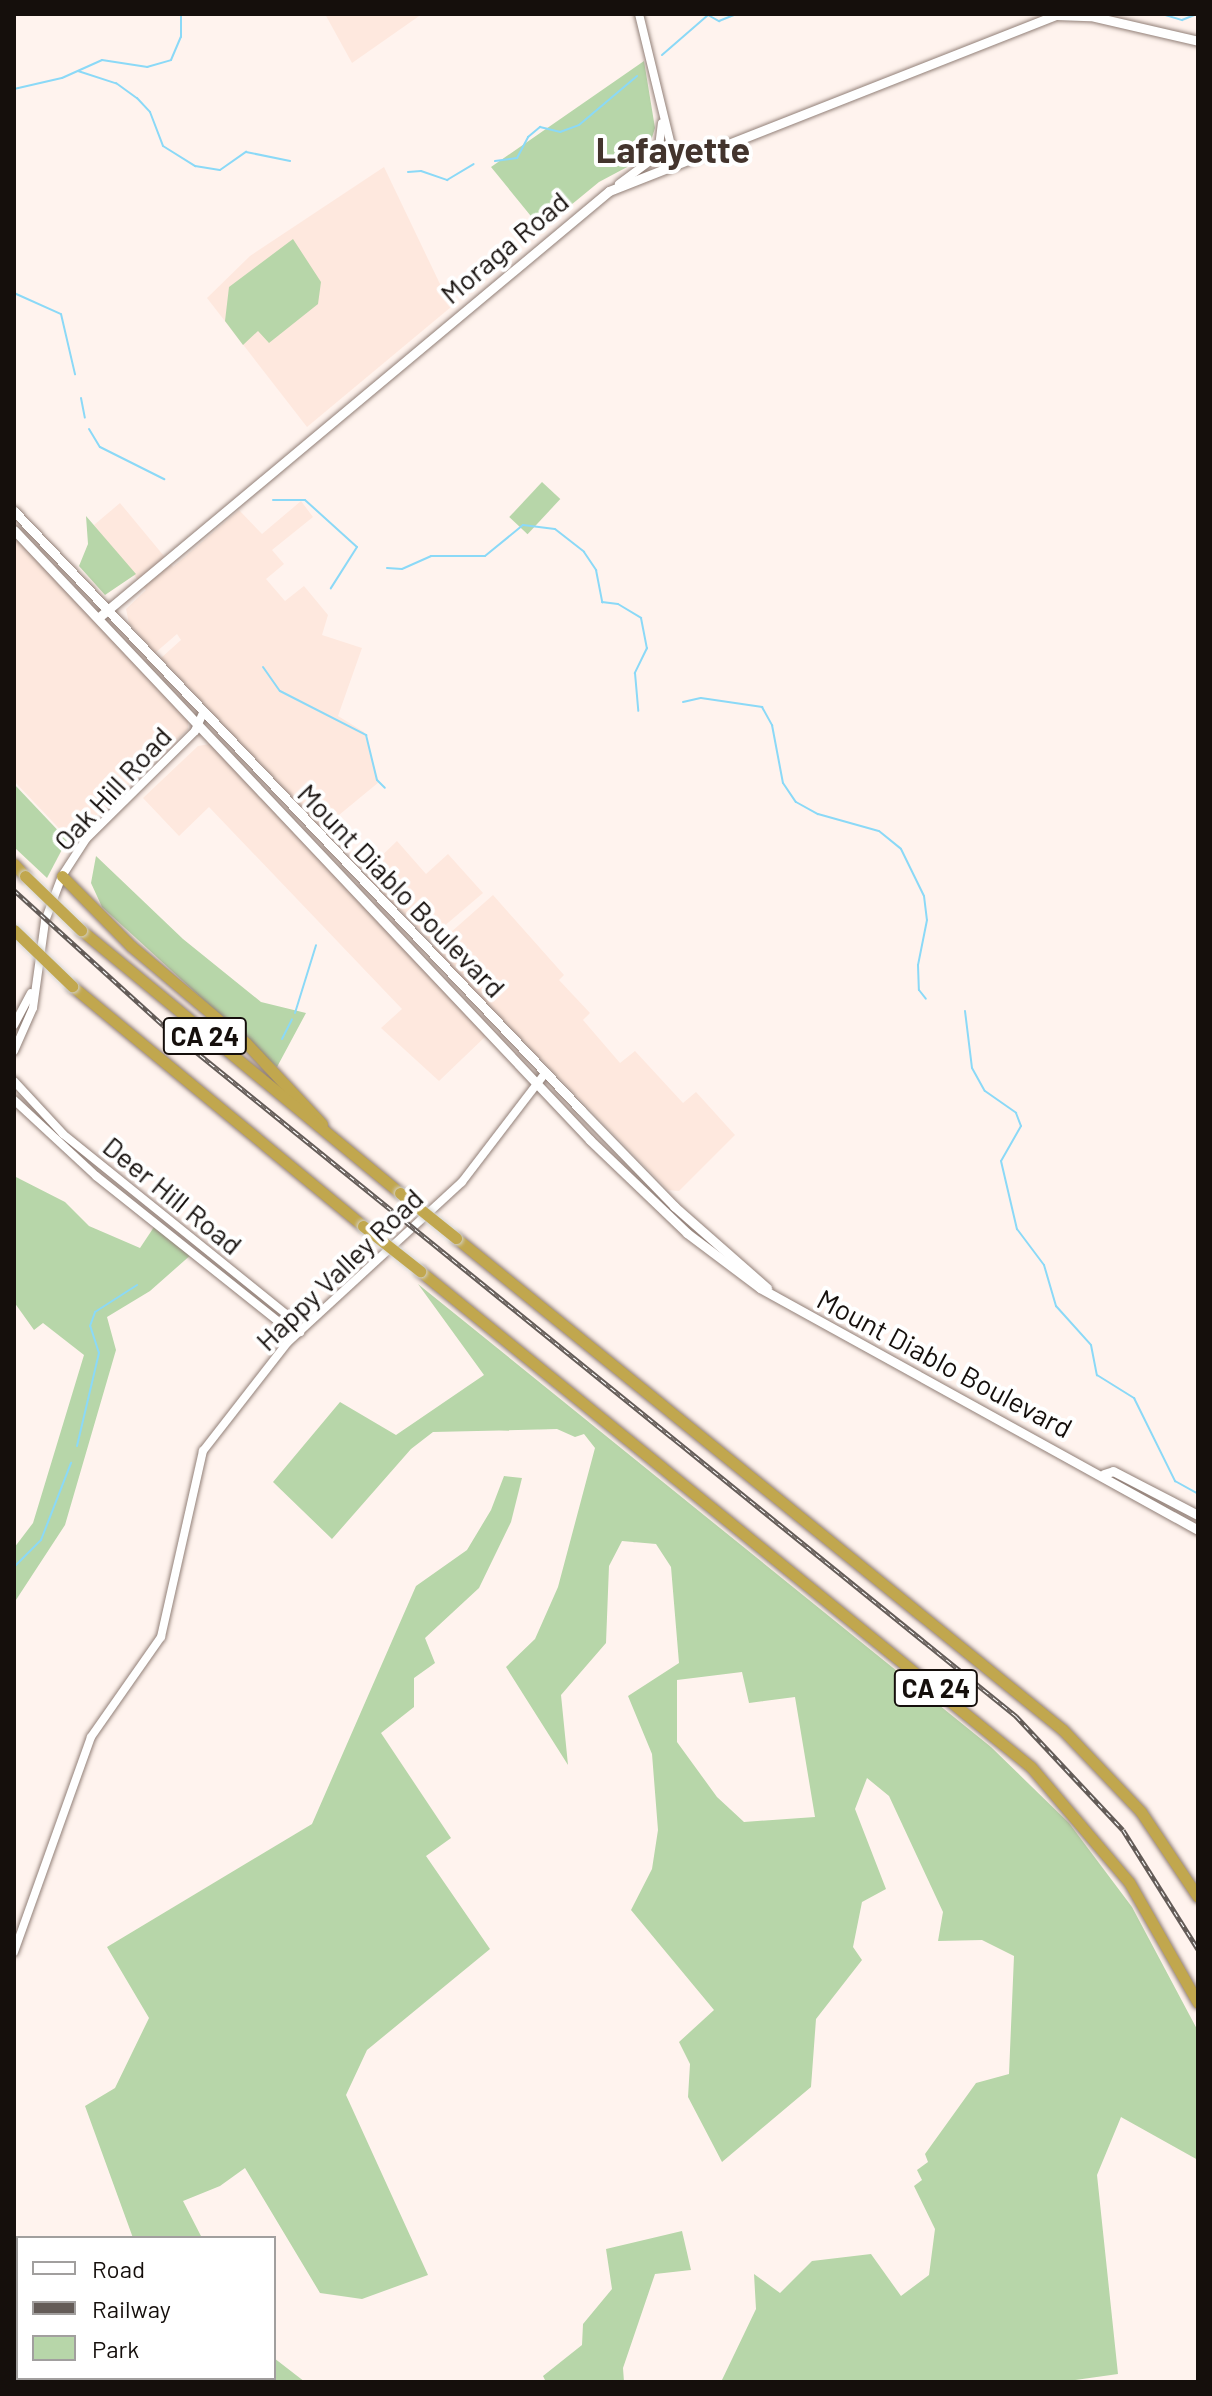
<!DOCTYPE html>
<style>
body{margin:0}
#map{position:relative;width:1212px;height:2396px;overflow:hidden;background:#fff3ee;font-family:Barlow,sans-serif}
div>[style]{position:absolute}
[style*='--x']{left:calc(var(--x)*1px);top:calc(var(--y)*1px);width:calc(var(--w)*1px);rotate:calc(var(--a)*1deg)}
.built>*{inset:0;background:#fee8de}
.green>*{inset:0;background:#b7d6a9;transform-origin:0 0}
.stream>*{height:2px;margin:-1px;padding:0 1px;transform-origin:1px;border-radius:1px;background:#8bd9f7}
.roads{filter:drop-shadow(0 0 2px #928078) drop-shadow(0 0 2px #928078)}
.tertiary>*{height:8px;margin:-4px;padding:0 4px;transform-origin:4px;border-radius:4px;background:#fff}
.secondary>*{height:9px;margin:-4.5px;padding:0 4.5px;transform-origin:4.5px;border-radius:4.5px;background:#fff}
.motorway>*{height:11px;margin:-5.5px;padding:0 5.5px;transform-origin:5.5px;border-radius:5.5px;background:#c1a74e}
.rail>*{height:5px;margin-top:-2.5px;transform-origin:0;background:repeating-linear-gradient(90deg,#fff 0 6px,#645c58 0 12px);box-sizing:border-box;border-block:2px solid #645c58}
.bridges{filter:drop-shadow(0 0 2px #d5d4d3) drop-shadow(0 0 2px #d5d4d3)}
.motorway-bridge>*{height:11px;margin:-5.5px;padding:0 5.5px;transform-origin:5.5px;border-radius:5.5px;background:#c1a74e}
span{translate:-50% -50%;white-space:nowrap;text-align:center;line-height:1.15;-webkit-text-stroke:8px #fff;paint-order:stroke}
.shield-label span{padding:2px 6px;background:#fff;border:2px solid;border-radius:6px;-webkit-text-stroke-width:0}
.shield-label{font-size:26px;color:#150f0c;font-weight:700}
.street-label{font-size:28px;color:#150f0c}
.district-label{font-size:36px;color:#43342d;font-weight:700}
.frame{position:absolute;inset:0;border:16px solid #150f0c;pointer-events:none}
.legend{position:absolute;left:16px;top:2236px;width:260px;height:144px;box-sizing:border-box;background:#fff;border:2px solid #a19f9e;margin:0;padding:10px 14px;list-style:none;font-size:24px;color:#150f0c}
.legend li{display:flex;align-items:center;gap:16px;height:40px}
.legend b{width:40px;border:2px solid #a19f9e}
</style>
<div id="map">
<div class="built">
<i style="clip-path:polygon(325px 14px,422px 14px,352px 63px)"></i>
<i style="clip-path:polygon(384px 167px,451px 307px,307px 427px,207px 298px,250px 256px)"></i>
<i style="clip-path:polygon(301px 501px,313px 517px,272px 550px,284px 564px,266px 579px,285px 601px,304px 586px,328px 615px,322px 635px,362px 648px,338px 716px,364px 732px,379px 782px,322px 829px,161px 658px,181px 640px,177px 634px,155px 653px,129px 623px,126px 609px,146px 590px,94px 525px,120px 503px,173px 567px,239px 510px,262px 534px)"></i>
<i style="clip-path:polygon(14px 530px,188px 717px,188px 729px,70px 840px,14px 781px)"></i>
<i style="clip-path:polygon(210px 744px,487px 1035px,439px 1081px,381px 1028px,402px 1009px,209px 807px,179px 836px,143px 798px,198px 746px)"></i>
<i style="clip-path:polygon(397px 841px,426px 874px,448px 854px,483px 893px,429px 939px,367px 878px,368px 869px)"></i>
<i style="clip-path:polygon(493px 895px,564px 975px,559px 980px,590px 1013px,583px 1020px,620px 1063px,635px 1051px,683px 1103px,696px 1092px,735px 1135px,679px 1191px,668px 1190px,433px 948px)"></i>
</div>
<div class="green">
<i style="clip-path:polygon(644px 61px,655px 128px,646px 157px,599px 182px,543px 228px,539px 226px,491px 167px)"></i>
<i style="clip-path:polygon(293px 239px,321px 282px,318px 304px,269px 343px,258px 331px,243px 345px,225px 321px,229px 287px)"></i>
<i style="left:542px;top:482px;width:25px;height:48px;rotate:43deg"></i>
<i style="clip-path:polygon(86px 516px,136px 574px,105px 595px,79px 566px,88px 544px)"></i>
<i style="clip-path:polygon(14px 784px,67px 840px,47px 878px,14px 847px)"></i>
<i style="clip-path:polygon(96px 856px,183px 939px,261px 1002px,306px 1013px,277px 1067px,102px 907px,91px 883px)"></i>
<i style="clip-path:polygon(14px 1176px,65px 1202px,89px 1226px,140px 1248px,156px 1224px,193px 1253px,150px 1291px,107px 1317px,116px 1350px,65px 1525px,14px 1603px,14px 1548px,33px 1523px,84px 1355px,43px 1323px,34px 1330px,14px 1302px)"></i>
<i style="clip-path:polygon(evenodd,418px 1284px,991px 1747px,1069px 1823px,1132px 1907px,1198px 2031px,1198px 2160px,1121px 2117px,1097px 2175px,1118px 2374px,1061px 2382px,721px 2382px,756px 2309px,754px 2274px,780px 2293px,812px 2261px,871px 2254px,901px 2296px,929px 2275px,935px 2229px,914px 2186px,922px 2180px,917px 2170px,928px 2162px,925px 2154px,976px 2083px,1009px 2074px,1014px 1956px,982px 1940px,938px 1941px,943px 1912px,889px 1796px,867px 1778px,855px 1809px,886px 1889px,862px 1902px,853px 1947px,862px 1960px,816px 2019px,811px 2087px,722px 2162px,688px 2097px,690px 2064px,679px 2042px,714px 2010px,631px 1910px,652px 1869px,658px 1830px,652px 1754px,628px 1696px,679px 1663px,671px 1567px,656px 1544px,622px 1541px,609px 1566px,606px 1643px,561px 1695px,568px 1765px,506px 1667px,535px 1639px,558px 1587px,595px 1448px,584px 1434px,575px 1437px,557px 1429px,433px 1432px,411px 1449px,332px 1539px,273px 1482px,340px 1402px,396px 1435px,484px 1375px,418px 1284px,742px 1672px,749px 1703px,795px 1697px,815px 1817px,744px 1822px,717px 1797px,677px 1742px,677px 1680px,742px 1672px)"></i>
<i style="clip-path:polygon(504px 1476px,522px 1478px,511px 1522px,479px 1588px,425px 1638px,435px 1663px,414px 1678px,414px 1707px,381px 1733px,451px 1838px,426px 1856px,490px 1949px,367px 2050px,346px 2095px,428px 2275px,362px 2299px,320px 2293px,245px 2168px,220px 2186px,183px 2201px,202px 2238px,133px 2238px,85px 2106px,115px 2088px,149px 2018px,107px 1947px,312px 1824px,416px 1586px,467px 1550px,491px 1510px)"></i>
<i style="clip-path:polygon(682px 2231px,691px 2270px,655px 2274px,623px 2368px,624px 2382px,546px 2382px,543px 2376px,582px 2345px,583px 2324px,612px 2289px,606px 2249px)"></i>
<i style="clip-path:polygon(14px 2235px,18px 2378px,87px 2382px,14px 2382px)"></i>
<i style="clip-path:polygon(274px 2358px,305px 2382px,187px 2378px,274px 2378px)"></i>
</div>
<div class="stream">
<i style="--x:1162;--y:14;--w:21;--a:17"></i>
<i style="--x:1182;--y:20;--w:16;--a:-22"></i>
<i style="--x:662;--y:55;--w:61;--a:-41"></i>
<i style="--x:708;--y:15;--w:13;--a:29"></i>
<i style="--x:719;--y:21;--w:18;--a:-22"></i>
<i style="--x:78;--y:71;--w:40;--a:18"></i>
<i style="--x:116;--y:83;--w:26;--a:36"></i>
<i style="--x:137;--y:98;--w:19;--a:47"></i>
<i style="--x:150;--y:112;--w:36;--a:69"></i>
<i style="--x:163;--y:146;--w:38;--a:32"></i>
<i style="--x:195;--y:166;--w:25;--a:9"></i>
<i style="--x:220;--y:170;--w:32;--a:-35"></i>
<i style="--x:246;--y:152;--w:45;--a:11.6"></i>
<i style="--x:14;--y:89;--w:49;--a:-12.9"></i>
<i style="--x:62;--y:78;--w:44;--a:-24.2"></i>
<i style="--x:102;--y:60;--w:46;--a:8.8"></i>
<i style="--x:147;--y:67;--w:25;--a:-16"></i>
<i style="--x:171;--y:60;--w:25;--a:-67"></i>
<i style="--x:181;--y:37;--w:23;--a:-90"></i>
<i style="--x:495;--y:161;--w:22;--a:-8"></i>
<i style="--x:517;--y:158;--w:24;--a:-62"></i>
<i style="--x:528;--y:137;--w:16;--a:-40"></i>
<i style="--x:540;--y:127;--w:21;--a:14"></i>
<i style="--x:560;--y:132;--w:20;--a:-20"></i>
<i style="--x:579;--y:125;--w:76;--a:-40.2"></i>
<i style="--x:408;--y:172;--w:13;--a:-4"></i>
<i style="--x:421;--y:171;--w:28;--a:19"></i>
<i style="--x:447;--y:180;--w:31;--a:-31"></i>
<i style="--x:14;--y:293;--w:51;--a:24.1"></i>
<i style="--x:61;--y:314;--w:62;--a:76.9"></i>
<i style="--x:81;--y:398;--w:20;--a:79"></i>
<i style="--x:89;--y:429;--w:21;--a:59"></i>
<i style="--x:100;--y:447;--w:72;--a:26.6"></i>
<i style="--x:273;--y:500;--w:32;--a:0"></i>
<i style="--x:305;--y:500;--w:70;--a:42.1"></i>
<i style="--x:357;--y:547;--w:49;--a:122.4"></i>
<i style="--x:387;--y:568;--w:15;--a:4"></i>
<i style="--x:402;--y:569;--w:32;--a:-24"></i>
<i style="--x:431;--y:556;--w:54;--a:0"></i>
<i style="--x:485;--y:556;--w:49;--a:-39.2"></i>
<i style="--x:523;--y:525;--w:32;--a:7"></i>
<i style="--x:555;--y:529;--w:37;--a:38"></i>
<i style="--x:584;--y:552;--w:22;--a:56"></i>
<i style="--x:596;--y:570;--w:33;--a:79"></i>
<i style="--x:602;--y:602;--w:16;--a:7"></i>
<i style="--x:618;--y:604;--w:27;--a:31"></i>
<i style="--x:641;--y:618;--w:31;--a:79"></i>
<i style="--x:647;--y:648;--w:28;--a:116"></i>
<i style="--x:635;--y:673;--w:38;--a:85"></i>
<i style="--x:263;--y:667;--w:29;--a:55"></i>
<i style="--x:280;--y:691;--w:97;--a:27.1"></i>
<i style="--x:366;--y:735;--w:46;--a:76.3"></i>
<i style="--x:377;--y:780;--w:11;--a:45"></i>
<i style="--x:683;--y:702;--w:18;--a:-13"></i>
<i style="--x:701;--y:698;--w:62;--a:8.4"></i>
<i style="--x:762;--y:707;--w:21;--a:61"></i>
<i style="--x:772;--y:725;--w:59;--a:79.3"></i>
<i style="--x:783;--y:783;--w:23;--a:56"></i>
<i style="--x:796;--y:802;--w:25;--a:29"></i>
<i style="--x:818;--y:814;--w:63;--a:15.6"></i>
<i style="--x:879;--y:831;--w:28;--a:39"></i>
<i style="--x:901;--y:849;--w:52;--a:63.9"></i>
<i style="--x:924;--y:896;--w:24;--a:83"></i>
<i style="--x:927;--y:920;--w:46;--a:101.3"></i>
<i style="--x:918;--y:965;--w:25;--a:88"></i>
<i style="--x:919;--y:990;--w:11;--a:52"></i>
<i style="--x:965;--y:1011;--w:57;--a:83"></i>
<i style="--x:972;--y:1068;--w:26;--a:61"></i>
<i style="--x:985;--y:1091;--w:38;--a:35"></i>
<i style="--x:1016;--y:1113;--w:14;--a:69"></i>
<i style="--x:1021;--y:1126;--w:40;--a:119.7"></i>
<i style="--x:1001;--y:1161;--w:70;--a:76.8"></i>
<i style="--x:1017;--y:1229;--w:45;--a:53.1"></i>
<i style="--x:1044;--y:1265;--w:43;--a:73.7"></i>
<i style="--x:1056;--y:1306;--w:52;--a:48.1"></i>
<i style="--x:1091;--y:1345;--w:31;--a:79"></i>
<i style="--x:1097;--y:1375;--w:44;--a:31.9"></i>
<i style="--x:1134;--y:1398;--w:93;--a:63.7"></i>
<i style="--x:1175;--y:1481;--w:26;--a:29"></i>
<i style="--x:295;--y:1013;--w:71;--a:-72.8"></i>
<i style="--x:282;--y:1039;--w:22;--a:-63"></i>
<i style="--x:77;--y:1446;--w:96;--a:-76.7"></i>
<i style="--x:99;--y:1353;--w:28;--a:-108"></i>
<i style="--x:90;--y:1326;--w:15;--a:-70"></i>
<i style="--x:95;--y:1312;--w:50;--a:-32.7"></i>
<i style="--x:14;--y:1567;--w:38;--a:-45"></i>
<i style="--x:41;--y:1540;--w:83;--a:-68.7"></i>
<i style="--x:29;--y:2382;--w:4;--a:-76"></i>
</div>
<div class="roads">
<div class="tertiary">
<i style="--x:639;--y:14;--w:152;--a:76.3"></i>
<i style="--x:619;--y:184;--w:49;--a:-36.6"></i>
<i style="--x:658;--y:155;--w:32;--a:-83"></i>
<i style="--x:14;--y:1025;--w:36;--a:-62"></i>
<i style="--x:14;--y:1051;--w:47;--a:-66.2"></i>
<i style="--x:33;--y:1008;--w:88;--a:-82.1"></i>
<i style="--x:45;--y:921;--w:48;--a:-69.3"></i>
<i style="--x:62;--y:876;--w:44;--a:-57"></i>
<i style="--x:86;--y:839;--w:153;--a:-44.7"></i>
<i style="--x:195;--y:731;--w:20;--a:-66"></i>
<i style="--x:14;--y:1081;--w:72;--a:47.2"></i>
<i style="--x:63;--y:1134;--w:299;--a:38.9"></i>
<i style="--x:296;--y:1322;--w:11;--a:68"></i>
<i style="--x:14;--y:1100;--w:112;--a:42.8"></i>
<i style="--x:96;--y:1176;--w:248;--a:38.6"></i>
<i style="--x:290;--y:1331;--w:10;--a:6"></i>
<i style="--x:14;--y:1952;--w:228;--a:-70.3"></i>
<i style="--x:91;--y:1737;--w:122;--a:-55"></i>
<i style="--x:161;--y:1637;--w:191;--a:-77.3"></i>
<i style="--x:203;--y:1451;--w:138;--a:-52.1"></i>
<i style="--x:288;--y:1342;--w:236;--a:-42.6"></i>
<i style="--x:462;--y:1182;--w:138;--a:-52.6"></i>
</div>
<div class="secondary">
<i style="--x:14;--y:511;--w:825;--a:46.57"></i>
<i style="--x:581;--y:1110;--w:134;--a:45.9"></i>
<i style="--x:674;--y:1206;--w:124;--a:41.4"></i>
<i style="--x:14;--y:530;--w:839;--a:46.64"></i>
<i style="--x:590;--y:1140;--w:134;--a:43.8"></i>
<i style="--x:687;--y:1233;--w:91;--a:37"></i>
<i style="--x:760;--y:1288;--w:500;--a:28.92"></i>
<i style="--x:98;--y:618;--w:666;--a:-39.88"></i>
<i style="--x:609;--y:191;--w:480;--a:-21.5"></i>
<i style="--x:1056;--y:15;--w:34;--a:2"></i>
<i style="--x:1090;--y:16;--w:111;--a:13"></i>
<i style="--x:1104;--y:1474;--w:9;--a:-18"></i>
<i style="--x:1113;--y:1471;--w:96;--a:27.4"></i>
</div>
<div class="motorway">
<i style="--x:14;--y:864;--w:16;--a:47"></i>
<i style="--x:62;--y:876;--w:98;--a:45.4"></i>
<i style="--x:131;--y:946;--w:150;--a:40.1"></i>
<i style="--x:246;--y:1043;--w:111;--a:46.8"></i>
<i style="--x:81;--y:930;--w:413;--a:39.5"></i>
<i style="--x:72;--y:986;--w:377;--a:39.5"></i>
<i style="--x:456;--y:1238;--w:781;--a:39.03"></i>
<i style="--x:1063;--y:1730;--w:113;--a:46.4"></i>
<i style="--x:1141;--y:1812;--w:102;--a:56.2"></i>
<i style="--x:420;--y:1271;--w:787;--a:39.07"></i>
<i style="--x:1031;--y:1767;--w:151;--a:49.6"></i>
<i style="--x:1129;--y:1882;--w:139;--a:60.3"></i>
</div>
</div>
<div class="rail">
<i style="--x:14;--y:890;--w:201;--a:42.2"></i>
<i style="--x:163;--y:1025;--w:1098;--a:39.01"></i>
<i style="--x:1016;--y:1716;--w:156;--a:46.8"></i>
<i style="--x:1123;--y:1830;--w:141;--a:57.8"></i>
</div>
<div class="bridges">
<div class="motorway-bridge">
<i style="--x:25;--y:876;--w:78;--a:44"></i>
<i style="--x:14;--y:930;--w:81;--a:44"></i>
<i style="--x:400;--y:1193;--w:72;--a:38.8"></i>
<i style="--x:363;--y:1226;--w:73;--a:38.3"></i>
</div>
</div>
<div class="shield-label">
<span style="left:205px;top:1036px">CA 24</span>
<span style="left:936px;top:1688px">CA 24</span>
</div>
<div class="street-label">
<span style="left:504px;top:247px;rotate:-40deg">Moraga Road</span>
<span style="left:112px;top:788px;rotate:-47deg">Oak Hill Road</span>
<span style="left:402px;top:890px;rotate:46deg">Mount Diablo Boulevard</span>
<span style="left:173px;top:1195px;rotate:39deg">Deer Hill Road</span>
<span style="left:339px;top:1269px;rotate:-44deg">Happy Valley Road</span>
<span style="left:945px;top:1363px;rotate:28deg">Mount Diablo Boulevard</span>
</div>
<div class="district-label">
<span style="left:673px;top:149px">Lafayette</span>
</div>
<div class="frame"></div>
<ul class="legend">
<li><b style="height:10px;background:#fff"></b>Road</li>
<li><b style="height:10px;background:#645c58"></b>Railway</li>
<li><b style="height:22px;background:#b7d6a9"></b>Park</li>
</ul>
</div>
